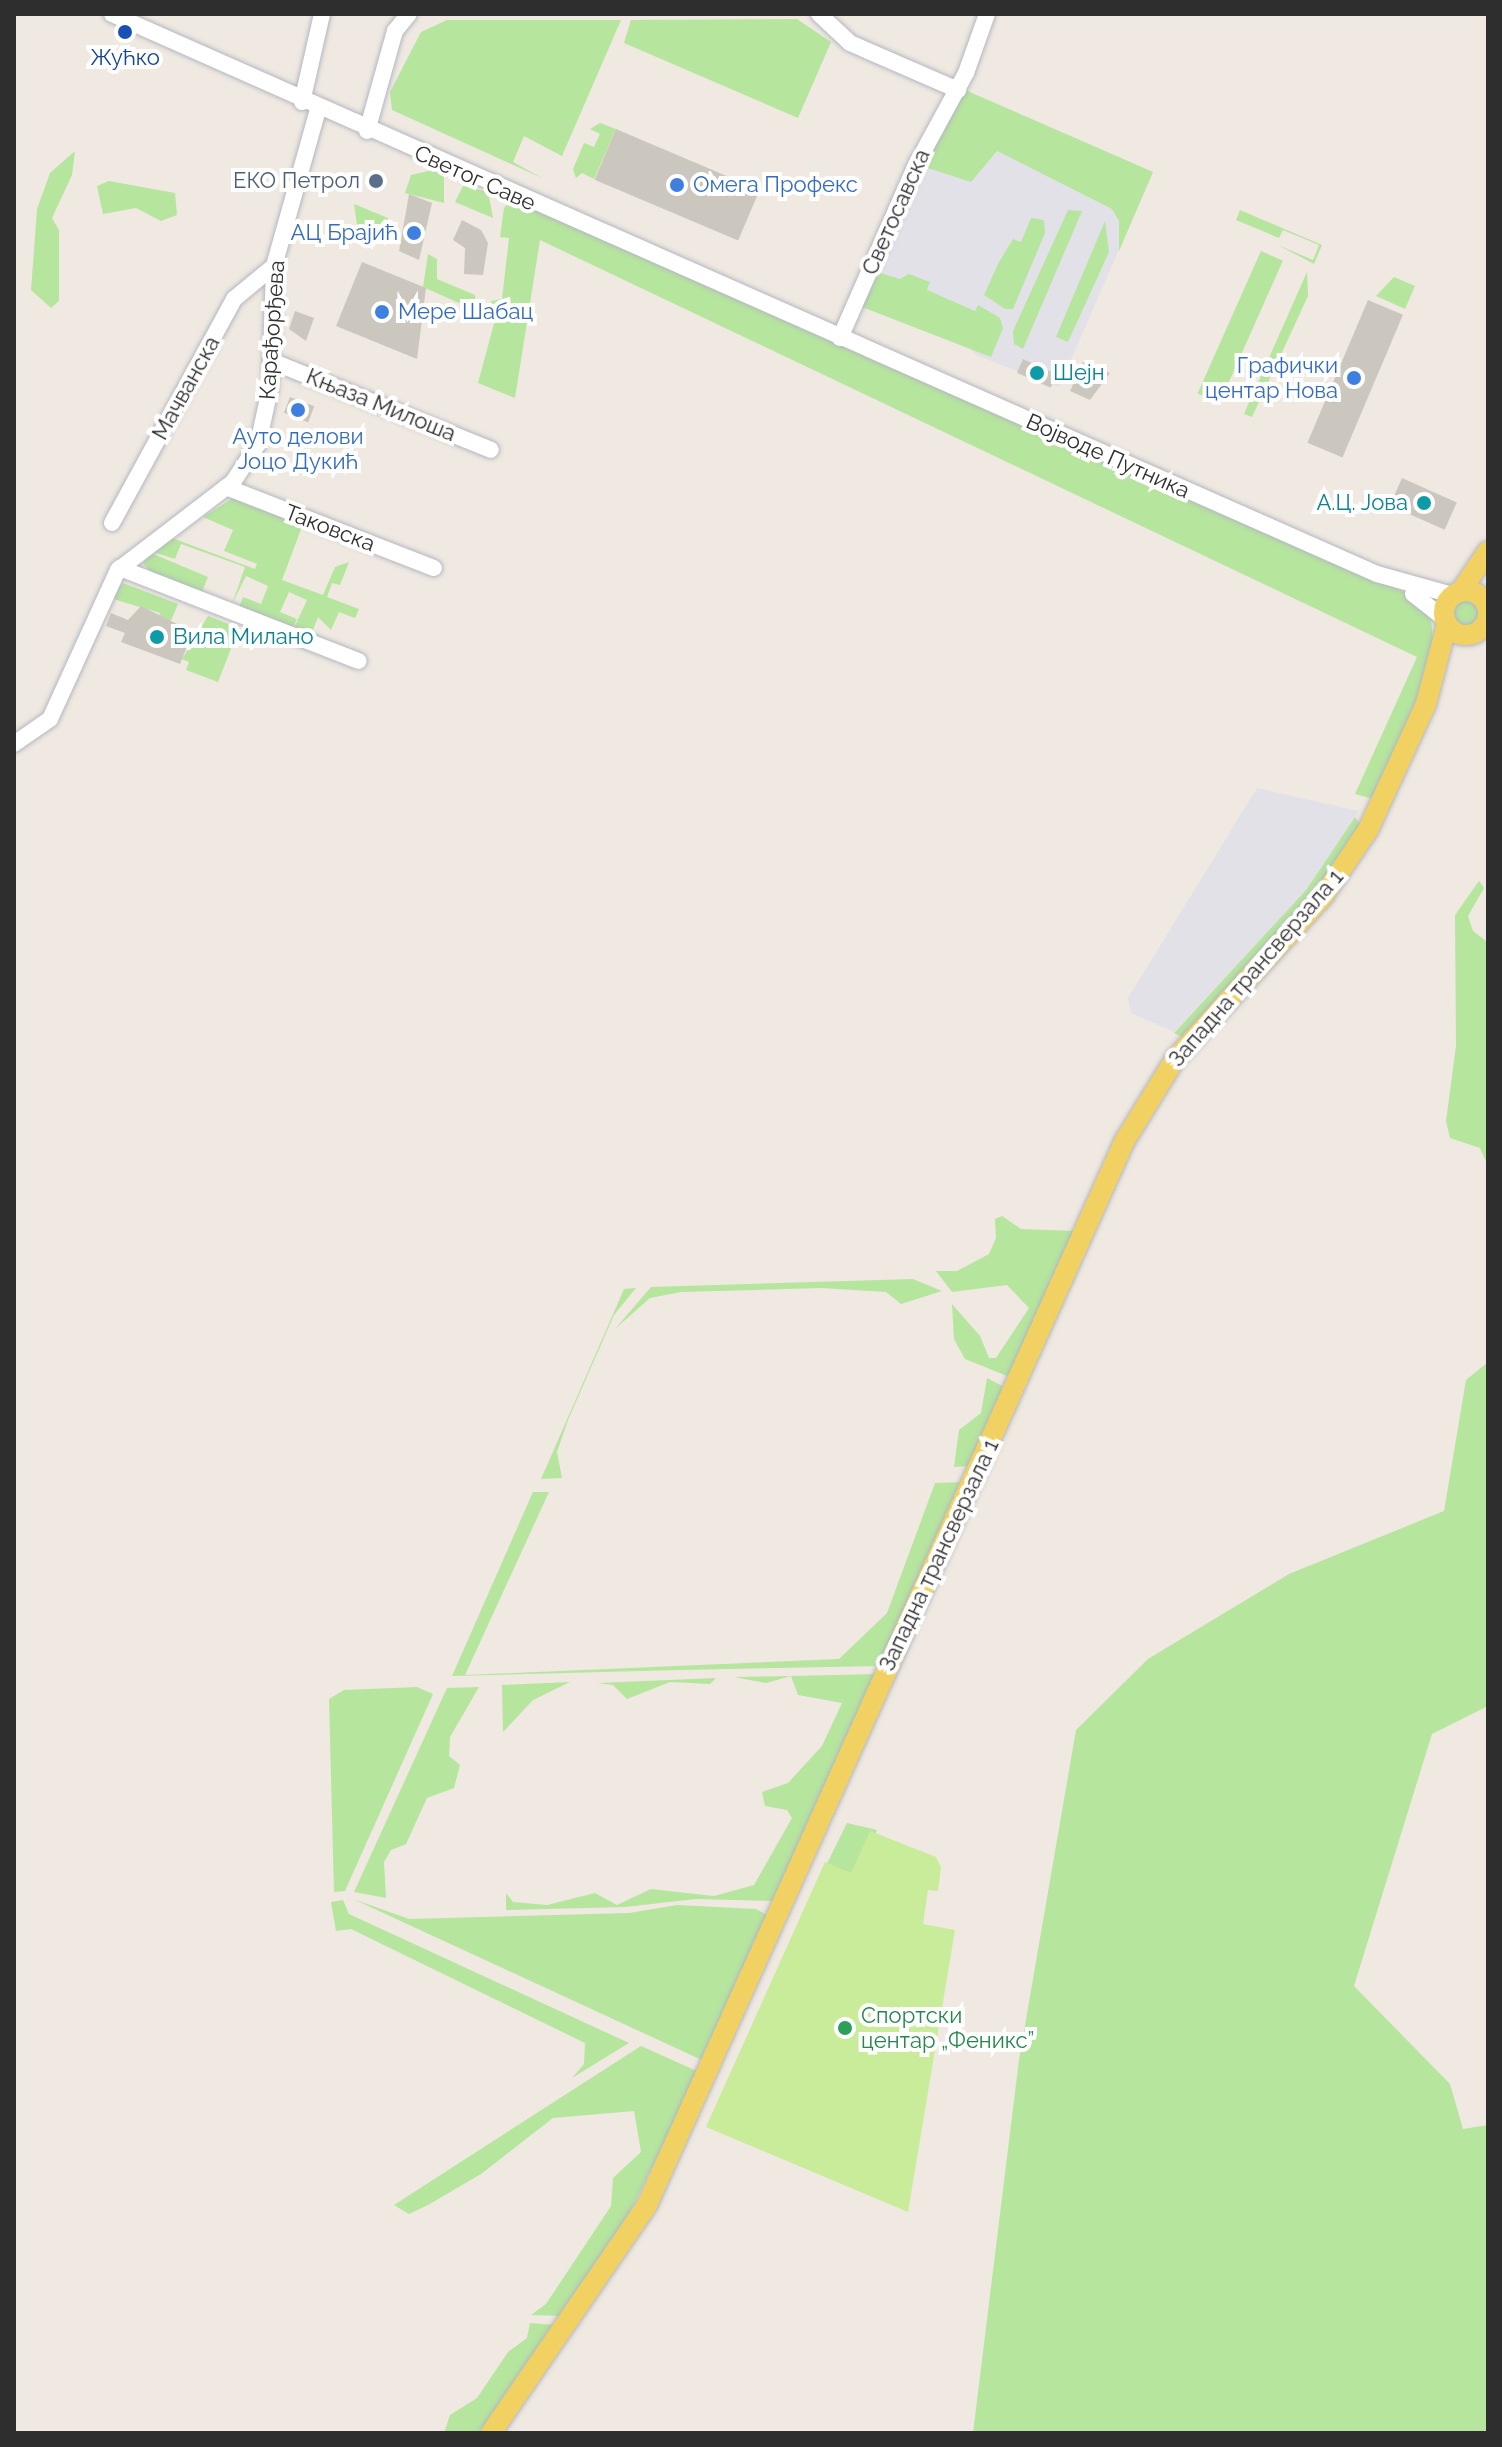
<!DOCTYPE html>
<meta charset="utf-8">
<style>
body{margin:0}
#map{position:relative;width:1502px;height:2447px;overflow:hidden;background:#efe9e1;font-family:Raleway,sans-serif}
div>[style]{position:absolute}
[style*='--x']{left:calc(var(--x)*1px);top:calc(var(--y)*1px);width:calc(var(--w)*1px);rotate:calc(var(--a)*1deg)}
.industrial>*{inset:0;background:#e3e1e8}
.green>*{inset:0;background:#b6e59e;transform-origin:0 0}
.round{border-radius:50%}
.pitch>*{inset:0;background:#c9ec9a}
.building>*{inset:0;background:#cbc7bf;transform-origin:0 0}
.roads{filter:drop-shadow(0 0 2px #b4b7c1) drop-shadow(0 0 2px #b4b7c1)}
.minor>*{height:16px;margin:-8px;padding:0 8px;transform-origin:8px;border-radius:8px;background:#fff}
.major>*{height:20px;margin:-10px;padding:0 10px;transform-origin:10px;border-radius:10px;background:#f2d163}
.major>.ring{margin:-10px;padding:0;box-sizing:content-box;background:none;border:20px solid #f2d163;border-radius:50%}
.dots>*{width:22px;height:22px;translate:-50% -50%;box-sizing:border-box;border:4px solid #fff;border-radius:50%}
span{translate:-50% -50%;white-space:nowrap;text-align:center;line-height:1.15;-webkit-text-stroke:8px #fff;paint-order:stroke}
.transit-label{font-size:22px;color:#164399}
.street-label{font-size:22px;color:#2e2e2e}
.service-label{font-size:22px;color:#4e5e75}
.right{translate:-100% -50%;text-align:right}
.shop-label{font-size:22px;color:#366cbe}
.left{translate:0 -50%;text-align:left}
.culture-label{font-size:22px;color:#0d838f}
.leisure-label{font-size:22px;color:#27864d}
.frame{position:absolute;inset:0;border:16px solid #2e2e2e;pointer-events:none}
</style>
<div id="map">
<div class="industrial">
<i style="clip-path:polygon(965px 90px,1153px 172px,1059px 387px,978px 356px,877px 270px,922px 166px)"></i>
<i style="clip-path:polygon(1257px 788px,1359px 811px,1306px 890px,1174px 1032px,1131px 1013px,1128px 998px)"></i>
</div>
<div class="green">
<i style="clip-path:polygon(797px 19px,831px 42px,798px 118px,624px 43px,631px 20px)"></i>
<i style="clip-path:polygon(447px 20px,621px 20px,562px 156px,524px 136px,513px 162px,542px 178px,392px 110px,390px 92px,421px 32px)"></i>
<i style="clip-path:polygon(965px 90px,1153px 172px,1119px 251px,1119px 221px,1112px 209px,997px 151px,971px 182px,922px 166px)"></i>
<i style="clip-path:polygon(600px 123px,616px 129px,594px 179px,582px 173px,576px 178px,573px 169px,584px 143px,594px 147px,600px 134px,590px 129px)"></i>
<i style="clip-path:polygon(75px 151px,72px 175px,52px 218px,59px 230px,59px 301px,51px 308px,31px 290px,37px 209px,50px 173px)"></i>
<i style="clip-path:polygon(437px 169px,444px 178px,444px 203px,405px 193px,411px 175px)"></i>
<i style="clip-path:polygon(109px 181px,175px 193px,177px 215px,161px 221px,136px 208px,103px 214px,97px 186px)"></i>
<i style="clip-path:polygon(463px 186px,488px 192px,493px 218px,455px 202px)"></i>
<i style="clip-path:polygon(513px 197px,1406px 593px,1431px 619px,1435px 659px,1377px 800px,1355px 794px,1417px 657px,540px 240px,515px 398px,478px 383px,495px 320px,491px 301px,502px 299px,509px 238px,500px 237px,504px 208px)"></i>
<i style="clip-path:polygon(354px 204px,388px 218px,384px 229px,372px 235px,358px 232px)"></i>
<i style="clip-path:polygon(1068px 210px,1082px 211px,1023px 349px,1014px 344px,1013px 331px)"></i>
<i style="clip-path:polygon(1240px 210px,1322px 245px,1314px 264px,1278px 245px,1313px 260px,1319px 245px,1283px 230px,1279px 238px,1236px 220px)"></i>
<i style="clip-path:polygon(1031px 218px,1044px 220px,1045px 233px,1013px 309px,1005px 309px,984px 295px,999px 262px,1013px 239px,1021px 242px)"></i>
<i style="clip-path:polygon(1105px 221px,1109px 252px,1068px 342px,1056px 337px)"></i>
<i style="left:1261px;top:251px;width:24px;height:156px;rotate:24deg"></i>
<i style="clip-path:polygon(428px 254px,437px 259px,437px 279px,475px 295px,477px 311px,423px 287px)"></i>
<i style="clip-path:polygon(883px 265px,880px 273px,900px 279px,909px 274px,930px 282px,927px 290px,975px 311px,978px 305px,1000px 318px,1003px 328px,991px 357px,862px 307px)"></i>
<i style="clip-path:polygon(1307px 272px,1308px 296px,1252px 417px,1244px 414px)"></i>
<i style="clip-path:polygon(1394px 277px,1415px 286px,1405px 309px,1376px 296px)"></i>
<i style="clip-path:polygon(233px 498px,303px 524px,282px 580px,323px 595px,335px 567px,349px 562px,340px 585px,332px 583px,327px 597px,359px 609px,355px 618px,339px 612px,331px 630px,318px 617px,313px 630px,323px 640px,294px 628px,307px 600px,289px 592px,280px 612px,297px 619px,293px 628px,239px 607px,243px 597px,261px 604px,268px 586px,246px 576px,232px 604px,245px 567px,181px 544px,175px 559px,153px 552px,172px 538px,255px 569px,257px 564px,224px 551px,233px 530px,203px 517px)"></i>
<i style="clip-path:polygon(151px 553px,208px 577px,202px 592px,151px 573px,143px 563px)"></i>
<i style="clip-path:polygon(123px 583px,178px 604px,170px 623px,158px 619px,160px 613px,110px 598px)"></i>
<i class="round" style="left:1451px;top:598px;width:28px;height:28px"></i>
<i style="clip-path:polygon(208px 616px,239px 628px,218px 682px,186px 670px,189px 662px,182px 659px)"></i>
<i style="clip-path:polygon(1355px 817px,1361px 825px,1339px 865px,1182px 1037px,1174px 1033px,1306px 890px)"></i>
<i style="clip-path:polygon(1479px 881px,1484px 888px,1468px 916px,1473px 931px,1486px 941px,1488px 956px,1488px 1166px,1480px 1148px,1450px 1138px,1446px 1121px,1456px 1046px,1455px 915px)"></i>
<i style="clip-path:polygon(1002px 1216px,1021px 1229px,1076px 1231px,1012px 1378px,965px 1359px,954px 1339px,952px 1304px,980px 1336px,989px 1358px,996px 1358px,1029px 1308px,1007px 1285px,952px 1292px,936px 1271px,957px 1271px,989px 1254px,996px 1238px,995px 1219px)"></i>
<i style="clip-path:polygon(913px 1279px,942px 1291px,901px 1304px,886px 1292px,821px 1288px,681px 1292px,650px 1298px,615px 1329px,651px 1287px)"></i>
<i style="clip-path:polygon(636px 1288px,614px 1315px,568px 1420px,557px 1452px,562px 1478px,541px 1479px,624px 1289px)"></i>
<i style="clip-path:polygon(1488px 1362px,1488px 1706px,1432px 1734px,1354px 1986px,1450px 2084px,1463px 2129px,1488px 2125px,1488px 2433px,973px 2433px,1019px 2060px,1076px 1730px,1148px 1659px,1289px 1574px,1444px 1511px,1466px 1380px)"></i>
<i style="clip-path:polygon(987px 1378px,1004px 1387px,970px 1466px,954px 1467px,959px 1430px,981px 1413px)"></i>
<i style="clip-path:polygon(965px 1482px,881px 1666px,679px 1670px,452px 1676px,533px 1492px,549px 1492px,465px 1675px,839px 1659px,887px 1613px,935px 1483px)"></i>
<i style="clip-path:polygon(878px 1674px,775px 1901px,696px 1899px,625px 1907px,506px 1910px,506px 1893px,513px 1902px,547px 1905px,595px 1893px,617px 1905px,651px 1889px,714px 1896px,754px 1885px,792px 1818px,787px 1810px,765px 1806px,762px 1792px,788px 1783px,822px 1746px,842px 1703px,798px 1695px,791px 1676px,766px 1683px,734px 1677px,791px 1676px)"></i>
<i style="clip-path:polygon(716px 1678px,710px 1684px,670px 1682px,627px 1699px,613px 1685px,598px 1683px)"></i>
<i style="clip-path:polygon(570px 1682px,533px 1700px,503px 1732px,502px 1685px)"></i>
<i style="clip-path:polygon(417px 1687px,433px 1694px,345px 1891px,334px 1892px,329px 1699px,344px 1690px)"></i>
<i style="clip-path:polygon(479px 1687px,450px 1737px,449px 1756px,460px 1765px,454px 1788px,427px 1798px,406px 1844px,391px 1850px,384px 1862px,386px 1898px,354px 1892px,447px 1688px)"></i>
<i style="clip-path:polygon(847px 1823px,877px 1830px,843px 1908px,803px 1912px)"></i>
<i style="clip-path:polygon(353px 1899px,409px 1919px,629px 1913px,677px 1905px,756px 1909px,769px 1916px,704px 2061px)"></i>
<i style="clip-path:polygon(343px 1900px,349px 1914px,629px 2043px,572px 2078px,584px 2064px,585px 2043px,351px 1929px,336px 1931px,331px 1902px)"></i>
<i style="clip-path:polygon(641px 2046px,699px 2072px,622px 2228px,562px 2316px,531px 2315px,546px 2304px,611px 2206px,613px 2178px,641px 2152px,634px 2111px,553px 2118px,481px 2174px,428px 2205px,409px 2214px,394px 2205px)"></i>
<i style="clip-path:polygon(530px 2323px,557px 2325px,479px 2433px,444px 2433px,450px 2415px,477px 2398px,508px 2352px,527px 2338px)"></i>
</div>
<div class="pitch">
<i style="clip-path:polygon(870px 1831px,936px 1857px,941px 1867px,938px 1891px,928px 1890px,923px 1924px,955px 1930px,908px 2212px,706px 2127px,825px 1862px,851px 1873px)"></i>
</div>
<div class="building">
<i style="left:616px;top:129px;width:156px;height:55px;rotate:23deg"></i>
<i style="clip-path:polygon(409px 194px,432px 203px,419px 260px,399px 251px)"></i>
<i style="clip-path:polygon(462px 220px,481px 230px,488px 243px,483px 275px,464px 274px,465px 248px,453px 240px)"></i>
<i style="clip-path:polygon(362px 262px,426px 288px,417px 359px,336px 326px)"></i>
<i style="left:1368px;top:300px;width:38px;height:155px;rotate:23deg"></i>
<i style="clip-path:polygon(295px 311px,314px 318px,306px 341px,289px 329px)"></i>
<i style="left:1023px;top:359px;width:37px;height:15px;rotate:24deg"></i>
<i style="clip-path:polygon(1083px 362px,1110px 373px,1090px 400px,1070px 391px)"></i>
<i style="left:290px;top:397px;width:26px;height:17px;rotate:21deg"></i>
<i style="left:1402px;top:478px;width:60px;height:30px;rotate:24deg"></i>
<i style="clip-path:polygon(141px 606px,193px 632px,180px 664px,121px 642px,125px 633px,106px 626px,111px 613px,128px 620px)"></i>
</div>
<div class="roads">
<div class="minor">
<i style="--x:112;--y:14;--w:1383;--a:23.88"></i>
<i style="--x:1377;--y:574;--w:78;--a:15.6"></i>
<i style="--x:819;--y:14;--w:42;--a:43.1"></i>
<i style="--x:850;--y:43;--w:118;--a:23.5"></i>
<i style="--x:302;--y:102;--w:90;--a:-77.2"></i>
<i style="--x:367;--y:131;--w:104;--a:-74.4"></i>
<i style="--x:395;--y:31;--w:22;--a:-51"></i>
<i style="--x:840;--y:338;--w:189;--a:-66.3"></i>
<i style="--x:916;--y:165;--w:105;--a:-61.5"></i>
<i style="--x:966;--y:73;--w:63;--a:-70.4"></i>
<i style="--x:271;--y:361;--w:237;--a:22"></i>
<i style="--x:226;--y:487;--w:223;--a:21.3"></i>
<i style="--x:112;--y:523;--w:255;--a:-61.4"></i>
<i style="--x:234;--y:299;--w:52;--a:-39.5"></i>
<i style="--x:120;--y:568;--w:256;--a:21.3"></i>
<i style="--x:1413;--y:594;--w:41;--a:38"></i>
<i style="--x:14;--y:744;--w:44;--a:-34.8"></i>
<i style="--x:50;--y:719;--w:164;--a:-65.5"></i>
<i style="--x:118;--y:570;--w:145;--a:-37.4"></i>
<i style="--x:233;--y:482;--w:45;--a:-56.7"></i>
<i style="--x:258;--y:444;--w:56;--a:-77.7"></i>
<i style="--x:270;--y:389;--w:123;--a:-88.1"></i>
<i style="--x:274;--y:266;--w:163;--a:-74.3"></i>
</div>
<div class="major">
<i style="--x:1461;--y:591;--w:48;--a:-56"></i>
<i class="ring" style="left:1444px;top:591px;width:24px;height:24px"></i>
<i style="--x:491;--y:2433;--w:276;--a:-55.6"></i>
<i style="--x:647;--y:2205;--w:1165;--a:-65.83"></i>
<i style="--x:1124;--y:1142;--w:97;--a:-58.4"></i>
<i style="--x:1175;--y:1059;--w:222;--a:-47.7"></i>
<i style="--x:1324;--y:895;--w:78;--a:-55.9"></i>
<i style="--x:1368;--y:830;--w:139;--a:-65.3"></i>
<i style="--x:1426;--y:704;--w:83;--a:-75.3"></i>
</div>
</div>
<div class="dots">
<i style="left:125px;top:32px;background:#1a4fb4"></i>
<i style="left:376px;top:181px;background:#5c6f8a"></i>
<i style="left:677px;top:185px;background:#3f7fe0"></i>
<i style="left:414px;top:233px;background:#3f7fe0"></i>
<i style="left:382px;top:312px;background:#3f7fe0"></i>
<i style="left:1037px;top:373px;background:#0f9aa8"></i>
<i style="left:1354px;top:378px;background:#3f7fe0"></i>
<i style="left:298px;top:410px;background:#3f7fe0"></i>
<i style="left:1424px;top:503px;background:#0f9aa8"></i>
<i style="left:157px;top:637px;background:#0f9aa8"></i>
<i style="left:845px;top:2028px;background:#2e9e5b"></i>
</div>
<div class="transit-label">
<span style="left:125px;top:58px">Жућко</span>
</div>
<div class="street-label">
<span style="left:475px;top:178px;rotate:24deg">Светог Саве</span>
<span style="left:896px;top:212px;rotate:-66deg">Светосавска</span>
<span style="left:272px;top:330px;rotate:-86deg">Карађорђева</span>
<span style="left:186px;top:388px;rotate:-61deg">Мачванска</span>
<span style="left:381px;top:405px;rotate:22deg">Књаза Милоша</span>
<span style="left:1108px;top:456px;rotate:24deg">Војводе Путника</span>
<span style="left:330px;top:528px;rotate:21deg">Таковска</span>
<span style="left:1256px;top:968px;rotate:-49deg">Западна трансверзала 1</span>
<span style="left:939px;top:1555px;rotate:-65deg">Западна трансверзала 1</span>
</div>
<div class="service-label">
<span class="right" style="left:360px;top:181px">ЕКО Петрол</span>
</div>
<div class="shop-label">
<span class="left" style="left:693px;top:185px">Омега Профекс</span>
<span class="right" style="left:398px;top:233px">АЦ Брајић</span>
<span class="left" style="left:398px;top:312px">Мере Шабац</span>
<span class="right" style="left:1338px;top:378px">Графички<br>центар Нова</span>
<span style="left:298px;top:449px">Ауто делови<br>Јоцо Дукић</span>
</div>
<div class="culture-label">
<span class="left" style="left:1053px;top:373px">Шејн</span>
<span class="right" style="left:1408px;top:503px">А.Ц. Јова</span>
<span class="left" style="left:173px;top:637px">Вила Милано</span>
</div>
<div class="leisure-label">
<span class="left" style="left:861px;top:2028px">Спортски<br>центар „Феникс”</span>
</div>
<div class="frame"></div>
</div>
